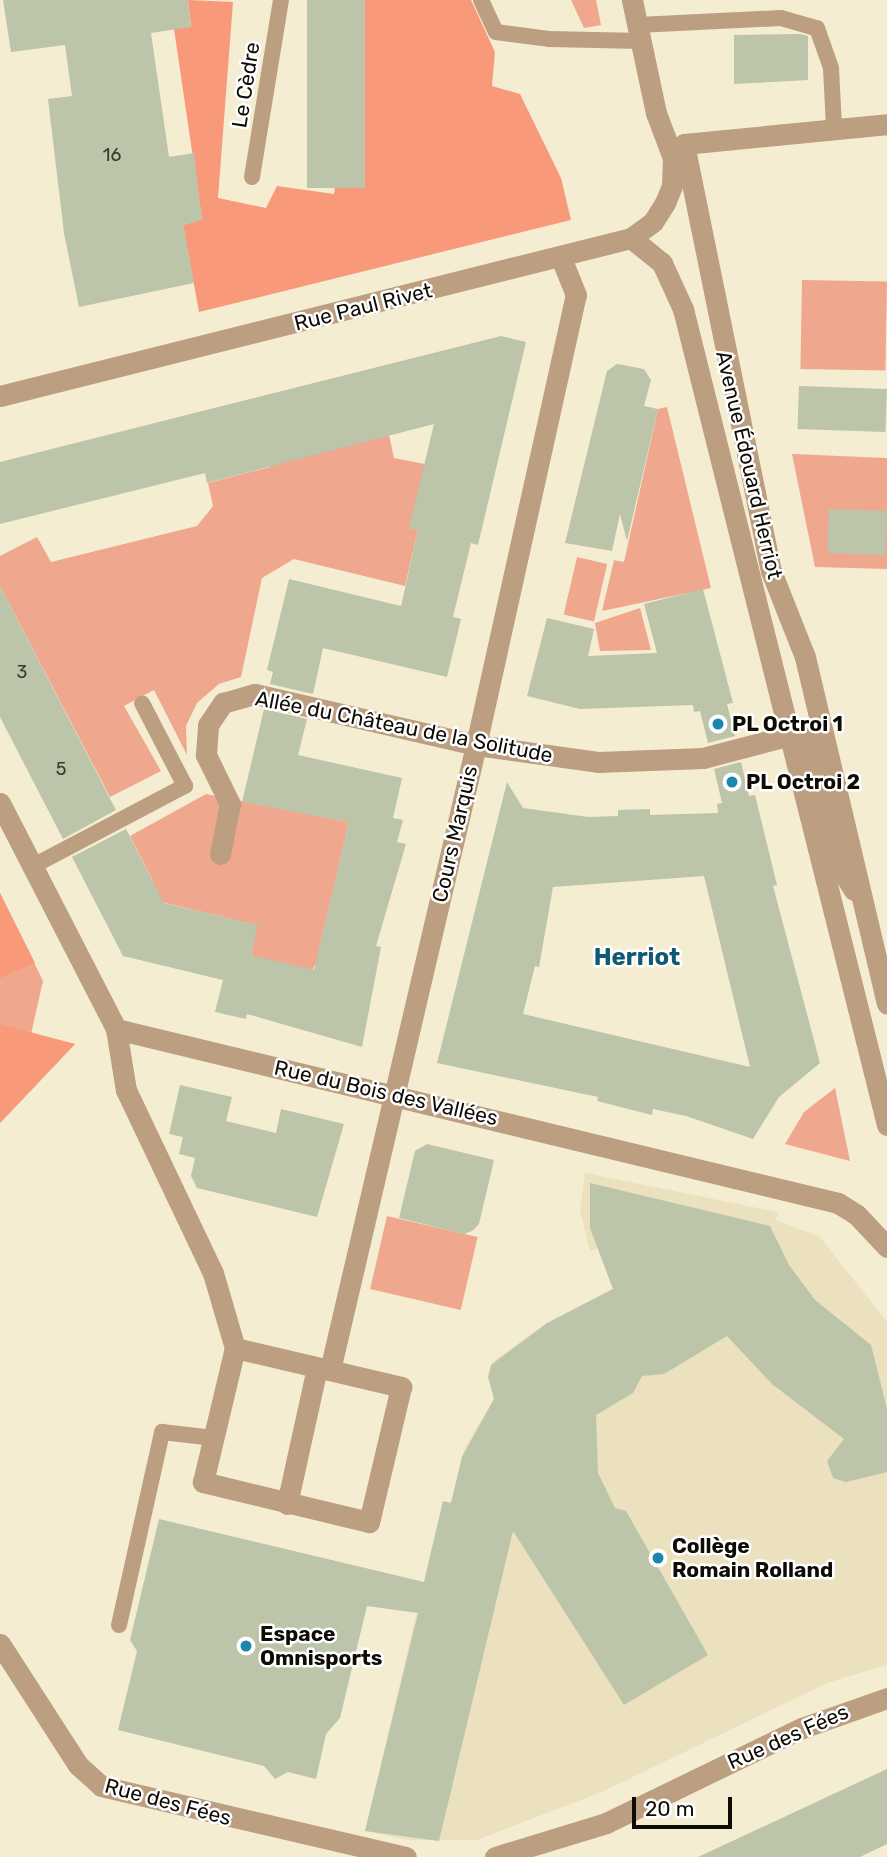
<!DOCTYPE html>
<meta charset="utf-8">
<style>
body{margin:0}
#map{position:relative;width:887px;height:1857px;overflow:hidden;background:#f5edd2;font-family:Rubik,sans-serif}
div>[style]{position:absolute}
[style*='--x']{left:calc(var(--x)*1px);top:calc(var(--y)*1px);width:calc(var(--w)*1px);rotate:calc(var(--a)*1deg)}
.built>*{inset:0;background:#ebe1be}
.green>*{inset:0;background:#efa78e;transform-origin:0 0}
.forest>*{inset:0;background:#f89a79}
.building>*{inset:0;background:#bcc4aa;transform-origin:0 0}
.service>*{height:16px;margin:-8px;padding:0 8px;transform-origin:8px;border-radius:8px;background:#bc9e80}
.pedestrian>*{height:21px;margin:-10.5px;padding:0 10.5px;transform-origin:10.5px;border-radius:10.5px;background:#bc9e80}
.minor>*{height:21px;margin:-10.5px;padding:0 10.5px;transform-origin:10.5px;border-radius:10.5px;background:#bc9e80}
.tertiary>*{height:21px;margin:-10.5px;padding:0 10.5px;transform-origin:10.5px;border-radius:10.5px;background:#bc9e80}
.dots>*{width:19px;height:19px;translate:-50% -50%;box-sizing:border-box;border:4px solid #fff;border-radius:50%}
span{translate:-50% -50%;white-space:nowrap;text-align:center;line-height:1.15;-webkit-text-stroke:5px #fff;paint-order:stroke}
.number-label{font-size:18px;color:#3a3a2e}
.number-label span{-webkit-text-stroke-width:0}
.street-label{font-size:21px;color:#0e0c04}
.poi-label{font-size:21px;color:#0e0c04;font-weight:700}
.left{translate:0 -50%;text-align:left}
.quarter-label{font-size:24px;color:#105974;font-weight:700}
.scale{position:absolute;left:632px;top:1797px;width:100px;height:32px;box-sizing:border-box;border:4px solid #0e0c04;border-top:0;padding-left:9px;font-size:21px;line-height:24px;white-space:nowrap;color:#0e0c04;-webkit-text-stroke:5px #fff;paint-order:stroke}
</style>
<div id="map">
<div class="built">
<i style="clip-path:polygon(585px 1173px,778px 1212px,776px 1220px,820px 1237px,887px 1322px,887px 1665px,827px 1683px,604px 1791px,477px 1840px,407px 1840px,365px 1831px,443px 1501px,451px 1503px,464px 1449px,495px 1397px,488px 1377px,495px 1360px,547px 1323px,675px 1257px,632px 1237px,590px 1251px,580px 1211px)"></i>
</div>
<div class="green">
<i style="clip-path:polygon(571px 0,596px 0,601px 25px,584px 28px)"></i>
<i style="left:802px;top:280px;width:85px;height:89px;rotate:1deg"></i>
<i style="clip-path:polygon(667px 407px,711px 588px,602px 611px,614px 560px,624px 562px,658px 409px)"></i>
<i style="clip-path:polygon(389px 435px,394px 458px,425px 464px,410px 528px,418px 530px,405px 586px,294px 559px,262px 578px,241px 677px,219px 684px,197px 703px,186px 726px,187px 755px,154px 690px,124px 706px,161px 771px,110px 797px,0 586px,0 556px,37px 537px,51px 562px,197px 526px,213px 506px,208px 483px,270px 467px,268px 457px)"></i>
<i style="clip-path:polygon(792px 454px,887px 458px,887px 569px,815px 567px)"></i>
<i style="left:577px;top:557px;width:31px;height:59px;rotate:13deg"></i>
<i style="clip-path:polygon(640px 608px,651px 650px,600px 651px,595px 623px)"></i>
<i style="clip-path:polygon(206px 794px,349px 822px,319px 950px,322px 963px,314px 966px,311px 980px,251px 955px,257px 925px,136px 896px,134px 892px,153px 881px,130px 836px)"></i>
<i style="clip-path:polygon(0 893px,43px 981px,31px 1034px,75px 1044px,0 1123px)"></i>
<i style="clip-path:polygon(835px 1088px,850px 1161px,785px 1144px,804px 1112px)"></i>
<i style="left:387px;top:1216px;width:93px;height:75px;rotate:13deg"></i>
</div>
<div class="forest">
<i style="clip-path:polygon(188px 0,233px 2px,218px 198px,266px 208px,277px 186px,334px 194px,365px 0,471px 0,495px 52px,492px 86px,520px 94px,561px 178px,571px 220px,199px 312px,183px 225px,202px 219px,174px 29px,191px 26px)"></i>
<i style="clip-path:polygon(0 893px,35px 963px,0 978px)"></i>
<i style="clip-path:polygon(0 1024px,75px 1044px,0 1123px)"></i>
</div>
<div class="building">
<i style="clip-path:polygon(3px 0,188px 0,191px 27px,151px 33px,169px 157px,194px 153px,202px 220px,183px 225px,194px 283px,79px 307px,64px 233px,48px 99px,72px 96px,65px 45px,11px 52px)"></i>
<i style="left:307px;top:0;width:58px;height:188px"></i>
<i style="clip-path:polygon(800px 34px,808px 36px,808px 80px,734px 84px,734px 35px)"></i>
<i style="clip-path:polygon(501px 336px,526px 342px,478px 545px,471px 543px,453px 617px,461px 619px,447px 677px,323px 648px,313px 694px,270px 684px,273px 672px,267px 670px,289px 579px,401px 606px,418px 530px,409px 528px,434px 424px,207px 483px,205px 473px,0 524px,0 462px)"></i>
<i style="clip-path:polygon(617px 364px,644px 369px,651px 380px,644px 406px,658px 409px,627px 541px,620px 514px,612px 551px,565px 543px,607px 371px)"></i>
<i style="left:799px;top:386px;width:88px;height:43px;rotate:2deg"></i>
<i style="left:829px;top:509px;width:58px;height:44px;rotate:2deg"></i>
<i style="clip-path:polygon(0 586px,116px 810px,63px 839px,0 717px)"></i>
<i style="clip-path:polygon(703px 589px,733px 703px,727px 704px,735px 736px,708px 743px,700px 711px,694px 712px,693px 705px,580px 709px,527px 696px,547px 618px,594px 629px,588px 656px,657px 653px,644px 604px)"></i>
<i style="clip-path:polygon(264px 709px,307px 719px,298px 755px,402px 778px,393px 818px,403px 820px,397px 842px,406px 844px,376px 946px,381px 947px,362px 1047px,247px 1014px,246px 1019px,215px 1012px,223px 980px,123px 956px,72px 857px,126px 829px,164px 903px,258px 925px,251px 955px,314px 970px,349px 822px,242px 802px)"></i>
<i style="clip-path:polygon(evenodd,741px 762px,749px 796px,755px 795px,777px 885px,773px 886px,820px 1063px,779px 1097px,753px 1139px,686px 1116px,653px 1109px,652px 1115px,597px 1101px,598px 1097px,437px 1063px,507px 782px,523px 808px,588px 817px,618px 816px,618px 810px,650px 809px,650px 815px,718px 813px,717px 804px,722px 803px,714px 769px,741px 762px,704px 876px,750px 1067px,523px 1014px,535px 966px,539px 967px,553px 887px,704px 876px)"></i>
<i style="clip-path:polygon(180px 1085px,232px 1097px,226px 1121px,276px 1133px,281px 1109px,344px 1124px,317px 1217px,197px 1188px,191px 1176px,195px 1158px,179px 1154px,183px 1137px,169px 1134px)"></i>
<i style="clip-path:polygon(427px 1144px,494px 1160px,479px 1224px,472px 1231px,464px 1234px,399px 1218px,415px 1151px)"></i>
<i style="clip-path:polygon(590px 1183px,770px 1226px,789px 1265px,815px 1300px,871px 1345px,887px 1409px,887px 1472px,846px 1482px,833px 1478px,827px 1461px,844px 1439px,772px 1384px,727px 1336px,664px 1374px,642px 1376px,633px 1393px,596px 1415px,598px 1473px,615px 1508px,626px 1511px,708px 1655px,624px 1705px,513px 1531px,439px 1841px,365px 1831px,418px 1613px,367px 1606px,340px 1718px,326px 1734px,316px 1779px,288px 1772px,275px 1779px,264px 1766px,118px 1730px,137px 1651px,130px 1640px,159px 1519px,424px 1582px,443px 1501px,451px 1503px,462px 1457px,494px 1399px,488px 1377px,491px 1365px,547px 1323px,613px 1289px,590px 1228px)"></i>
<i style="clip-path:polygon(887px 1769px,887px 1844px,860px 1857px,698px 1857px)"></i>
</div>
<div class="service">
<i style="--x:481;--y:0;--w:35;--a:65"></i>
<i style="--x:496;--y:32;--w:53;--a:7.5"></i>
<i style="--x:549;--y:39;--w:92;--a:1.2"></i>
<i style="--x:638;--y:25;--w:143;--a:-2.8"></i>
<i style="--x:781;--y:18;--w:37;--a:16"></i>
<i style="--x:817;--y:28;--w:42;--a:70.7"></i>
<i style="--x:831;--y:68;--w:60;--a:87.1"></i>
<i style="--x:252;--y:177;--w:179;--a:-80.7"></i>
<i style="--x:33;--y:866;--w:172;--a:-27.8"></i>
<i style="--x:185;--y:786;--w:93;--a:-117.4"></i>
<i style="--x:119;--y:1625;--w:198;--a:-77.4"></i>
<i style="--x:162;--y:1432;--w:52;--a:6.6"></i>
</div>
<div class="pedestrian">
<i style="--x:330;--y:1370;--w:642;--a:-76.85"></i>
<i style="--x:476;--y:745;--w:461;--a:-77.5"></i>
<i style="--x:576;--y:295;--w:40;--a:-112"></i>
</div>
<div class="minor">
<i style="--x:0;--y:803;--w:254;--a:62.8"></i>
<i style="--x:116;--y:1029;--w:62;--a:80.7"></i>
<i style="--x:126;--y:1090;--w:203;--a:64.6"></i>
<i style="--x:213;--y:1273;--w:78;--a:73.7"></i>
<i style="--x:220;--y:854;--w:51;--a:-78.7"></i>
<i style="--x:230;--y:804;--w:55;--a:-116.1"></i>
<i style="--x:206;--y:755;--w:30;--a:-86"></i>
<i style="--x:208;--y:725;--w:27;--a:-56"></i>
<i style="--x:223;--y:703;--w:33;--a:-16"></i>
<i style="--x:255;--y:694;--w:227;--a:13"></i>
<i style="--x:476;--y:745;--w:123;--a:7.9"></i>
<i style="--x:598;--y:762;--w:105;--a:-2.2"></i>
<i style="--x:703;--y:758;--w:86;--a:-14.8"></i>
<i style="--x:116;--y:1029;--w:743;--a:13.55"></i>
<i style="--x:838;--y:1203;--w:22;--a:32"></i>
<i style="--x:857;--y:1215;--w:44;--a:46.8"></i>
<i style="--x:235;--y:1348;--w:171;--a:13.2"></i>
<i style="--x:401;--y:1387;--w:139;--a:103.3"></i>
<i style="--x:369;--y:1522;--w:171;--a:-166.5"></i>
<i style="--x:203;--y:1482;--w:138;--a:-76.6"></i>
<i style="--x:287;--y:1504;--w:139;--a:-77.6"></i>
<i style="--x:0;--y:1644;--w:144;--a:57.2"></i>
<i style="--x:78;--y:1765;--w:31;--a:42"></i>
<i style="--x:101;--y:1786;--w:313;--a:13.1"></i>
<i style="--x:495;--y:1857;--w:116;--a:-17"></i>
<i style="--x:606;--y:1823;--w:218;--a:-25.9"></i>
<i style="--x:802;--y:1728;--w:90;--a:-19.4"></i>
</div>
<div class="tertiary">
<i style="--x:684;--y:144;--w:436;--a:78.5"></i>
<i style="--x:771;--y:571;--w:92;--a:68.4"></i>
<i style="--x:805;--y:657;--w:356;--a:76.7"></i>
<i style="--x:684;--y:144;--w:204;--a:-5.6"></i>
<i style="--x:631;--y:238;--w:40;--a:39"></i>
<i style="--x:662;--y:263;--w:51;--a:65.5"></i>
<i style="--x:683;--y:309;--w:841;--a:75.96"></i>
<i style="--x:0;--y:396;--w:650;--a:-14.06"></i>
<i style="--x:631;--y:238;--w:27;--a:-36"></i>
<i style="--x:653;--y:222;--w:22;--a:-58"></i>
<i style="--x:665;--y:203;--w:18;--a:-68"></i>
<i style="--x:672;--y:186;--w:28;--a:-88"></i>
<i style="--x:673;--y:158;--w:48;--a:-110.7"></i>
<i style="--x:656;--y:113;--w:116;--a:-102"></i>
<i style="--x:786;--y:736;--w:20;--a:6"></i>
<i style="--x:806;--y:738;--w:14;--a:56"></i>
<i style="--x:814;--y:750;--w:115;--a:78.5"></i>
<i style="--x:837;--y:863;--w:32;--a:58"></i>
</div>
<div class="dots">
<i style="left:718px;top:724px;background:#1c86ae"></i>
<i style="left:732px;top:782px;background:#1c86ae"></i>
<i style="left:658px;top:1558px;background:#1c86ae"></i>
<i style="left:246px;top:1646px;background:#1c86ae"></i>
</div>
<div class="number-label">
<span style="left:112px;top:155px">16</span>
<span style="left:22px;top:672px">3</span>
<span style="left:61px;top:769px">5</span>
</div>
<div class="street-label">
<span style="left:246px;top:85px;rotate:-81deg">Le Cèdre</span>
<span style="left:363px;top:307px;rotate:-14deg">Rue Paul Rivet</span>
<span style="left:749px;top:465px;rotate:77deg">Avenue Édouard Herriot</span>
<span style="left:404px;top:727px;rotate:11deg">Allée du Château de la Solitude</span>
<span style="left:455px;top:834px;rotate:-77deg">Cours Marquis</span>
<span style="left:386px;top:1093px;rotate:13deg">Rue du Bois des Vallées</span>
<span style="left:788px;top:1737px;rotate:-24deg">Rue des Fées</span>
<span style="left:168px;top:1802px;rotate:15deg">Rue des Fées</span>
</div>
<div class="poi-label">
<span class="left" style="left:732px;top:724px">PL Octroi 1</span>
<span class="left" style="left:746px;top:782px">PL Octroi 2</span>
<span class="left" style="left:672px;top:1558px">Collège<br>Romain Rolland</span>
<span class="left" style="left:260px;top:1646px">Espace<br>Omnisports</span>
</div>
<div class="quarter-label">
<span style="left:637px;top:958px">Herriot</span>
</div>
<div class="scale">20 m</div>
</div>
